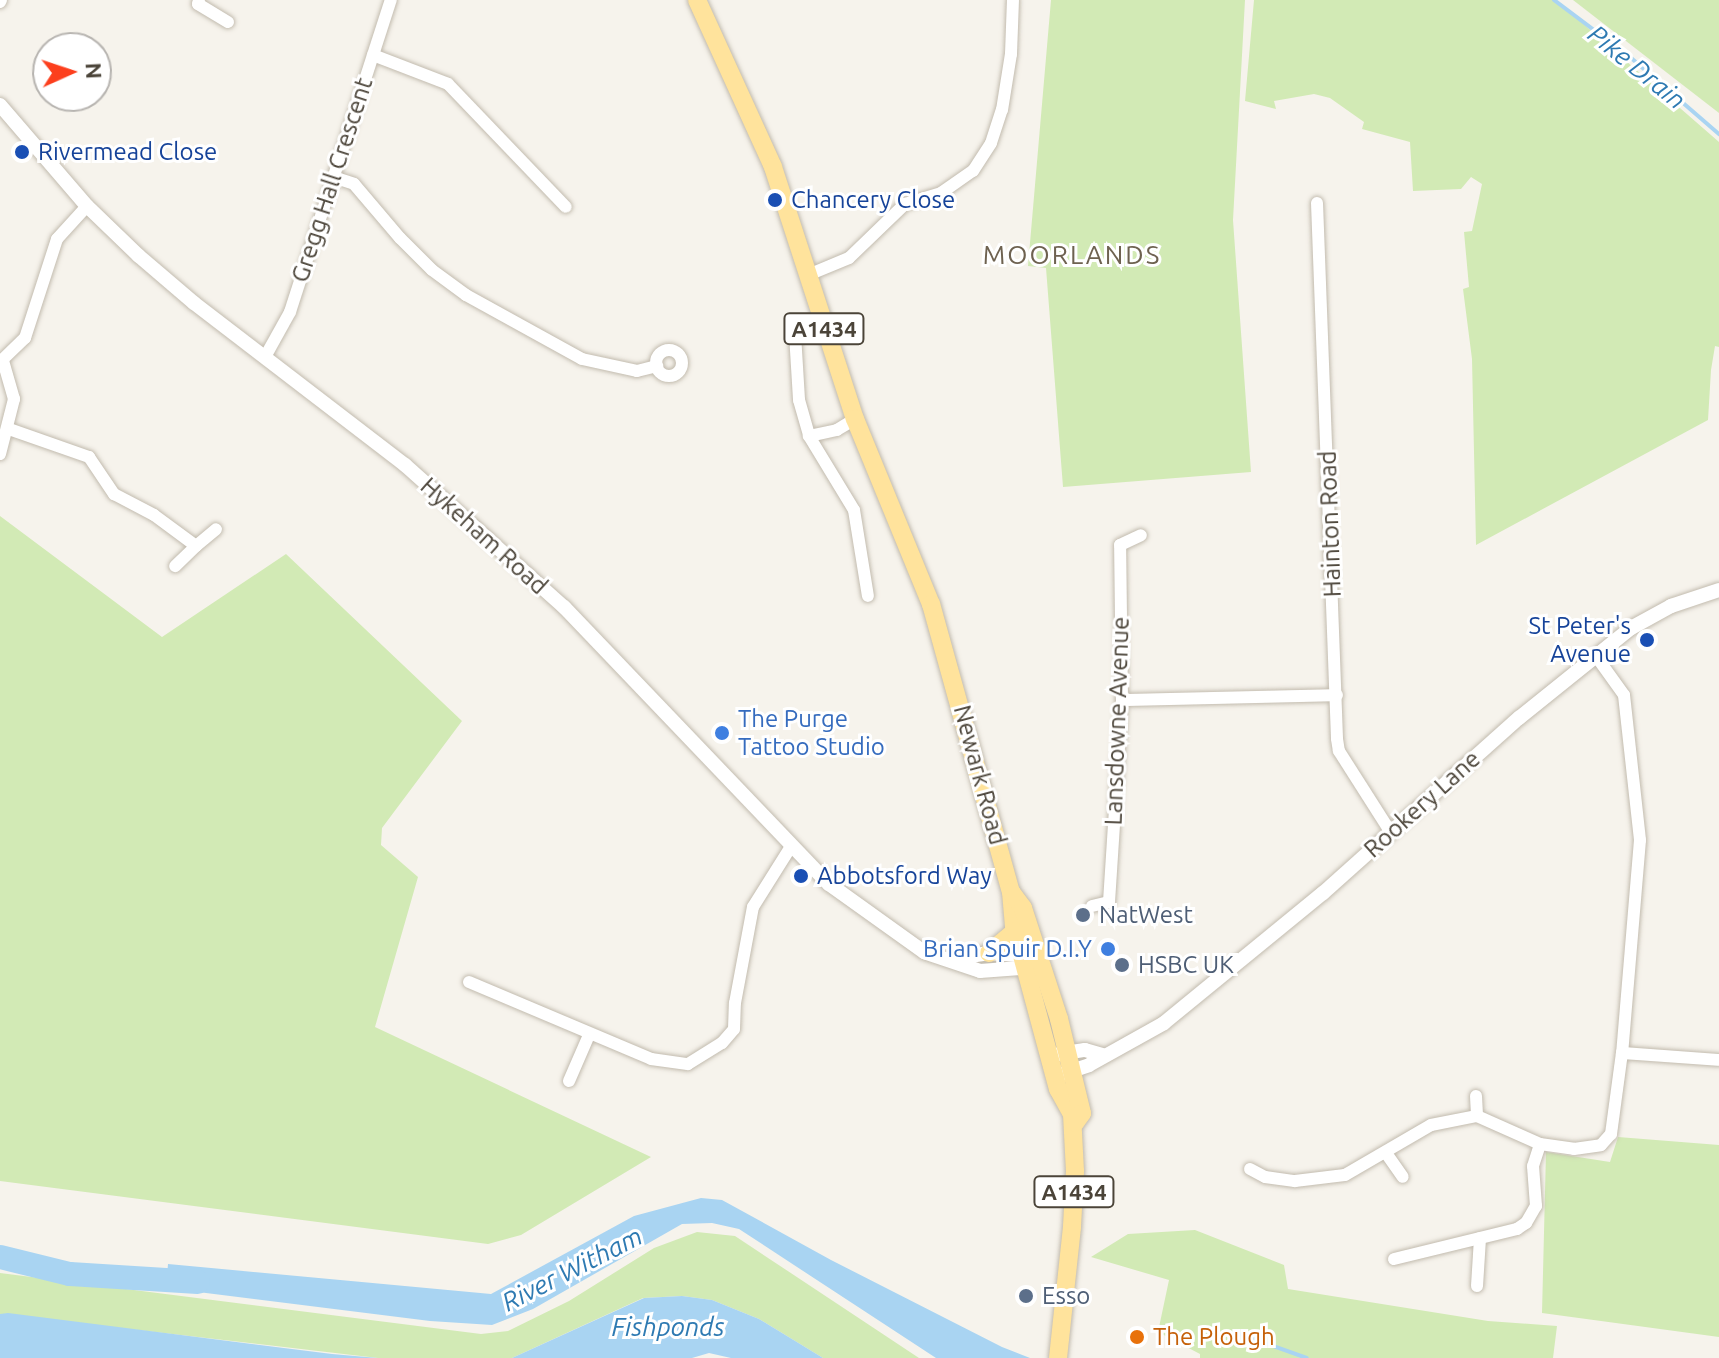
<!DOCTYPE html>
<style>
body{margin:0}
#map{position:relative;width:1719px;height:1358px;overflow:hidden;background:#f6f3ec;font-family:Ubuntu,sans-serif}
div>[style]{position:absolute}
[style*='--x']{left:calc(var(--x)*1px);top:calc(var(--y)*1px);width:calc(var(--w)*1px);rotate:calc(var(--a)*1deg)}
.green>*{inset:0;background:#d2eab5}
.water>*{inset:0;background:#a9d4f2}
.stream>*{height:4px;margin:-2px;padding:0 2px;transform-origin:2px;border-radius:2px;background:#a9d4f2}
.river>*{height:24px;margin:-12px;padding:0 12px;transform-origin:12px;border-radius:12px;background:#a9d4f2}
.roads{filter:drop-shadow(0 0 2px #c2bbae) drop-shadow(0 0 2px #c2bbae)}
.minor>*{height:12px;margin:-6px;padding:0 6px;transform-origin:6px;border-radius:6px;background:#fff}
.minor>.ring{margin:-6px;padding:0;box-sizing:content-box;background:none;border:12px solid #fff;border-radius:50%}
.tertiary>*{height:14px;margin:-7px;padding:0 7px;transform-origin:7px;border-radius:7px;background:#fff}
.primary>*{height:18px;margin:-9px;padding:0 9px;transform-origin:9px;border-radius:9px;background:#ffe39c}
.dots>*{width:22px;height:22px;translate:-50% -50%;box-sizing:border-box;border:4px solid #fff;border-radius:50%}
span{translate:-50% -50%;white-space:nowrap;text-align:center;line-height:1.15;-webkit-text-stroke:6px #fff;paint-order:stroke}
.shield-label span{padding:2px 6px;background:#fff;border:2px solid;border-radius:6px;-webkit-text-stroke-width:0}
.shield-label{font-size:22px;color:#4b4439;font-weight:700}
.transit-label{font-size:24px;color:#164399}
.left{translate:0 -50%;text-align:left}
.right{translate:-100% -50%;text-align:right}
.street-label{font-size:24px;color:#4b4439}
.shop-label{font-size:24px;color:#366cbe}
.service-label{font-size:24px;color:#4e5e75}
.food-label{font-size:24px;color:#c56008}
.water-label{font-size:26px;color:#2e7ab2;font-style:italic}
.neighbourhood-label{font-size:26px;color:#6e6250;letter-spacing:2px}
.north{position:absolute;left:32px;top:32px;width:80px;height:80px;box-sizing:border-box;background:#fff;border:2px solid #b7b4b0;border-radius:50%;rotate:87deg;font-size:22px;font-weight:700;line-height:32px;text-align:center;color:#4b4439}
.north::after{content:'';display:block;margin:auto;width:28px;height:36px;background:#fc3f1d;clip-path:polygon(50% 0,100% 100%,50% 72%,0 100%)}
</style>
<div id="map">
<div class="green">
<i style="clip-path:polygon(1051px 0,1245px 0,1233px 220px,1251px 472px,1063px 487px,1046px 268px,1028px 266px)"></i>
<i style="clip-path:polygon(1254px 0,1556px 0,1719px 142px,1719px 347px,1715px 346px,1711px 370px,1708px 420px,1476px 545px,1472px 359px,1463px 289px,1469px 287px,1464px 232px,1472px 231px,1482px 184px,1471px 177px,1461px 189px,1413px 191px,1410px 142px,1362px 129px,1364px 122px,1330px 98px,1314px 94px,1274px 101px,1276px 109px,1245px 101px)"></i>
<i style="clip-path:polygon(1573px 0,1719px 0,1719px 113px)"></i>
<i style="clip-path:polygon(0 516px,162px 637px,286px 554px,462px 721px,382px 828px,381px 845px,418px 877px,375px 1027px,651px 1157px,521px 1235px,488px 1244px,0 1181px)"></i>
<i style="clip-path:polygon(1618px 1137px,1719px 1145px,1719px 1337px,1542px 1313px,1546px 1152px,1610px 1162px)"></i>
<i style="clip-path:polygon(1195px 1230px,1284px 1265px,1288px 1289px,1488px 1321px,1557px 1326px,1553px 1358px,1200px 1358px,1200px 1354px,1158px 1332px,1169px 1280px,1091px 1257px,1128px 1234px)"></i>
<i style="clip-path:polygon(697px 1232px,735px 1236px,919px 1358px,823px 1358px,759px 1319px,712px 1300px,682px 1296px,643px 1298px,512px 1358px,378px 1358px,0 1314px,0 1273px,481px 1334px,508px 1331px,569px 1301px,654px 1248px)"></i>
</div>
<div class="water">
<i style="clip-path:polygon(701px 1198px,722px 1200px,831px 1260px,1002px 1347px,1030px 1358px,936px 1358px,739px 1229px,712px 1223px,682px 1224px,533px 1309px,492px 1325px,430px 1321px,166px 1288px,168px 1264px,491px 1294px,634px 1216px)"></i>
<i style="clip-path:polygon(682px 1296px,712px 1300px,759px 1319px,823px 1358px,731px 1358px,709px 1353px,692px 1358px,512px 1358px,644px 1298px)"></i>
<i style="clip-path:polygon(8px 1313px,332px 1354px,378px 1358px,0 1358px,0 1314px)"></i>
</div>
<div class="stream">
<i style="--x:1554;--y:0;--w:95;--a:36.9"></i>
<i style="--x:1630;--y:57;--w:118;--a:40.9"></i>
<i style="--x:1237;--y:1333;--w:74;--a:19.7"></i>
</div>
<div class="river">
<i style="--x:0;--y:1257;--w:72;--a:13.7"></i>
<i style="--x:70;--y:1274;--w:128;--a:3.6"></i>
</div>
<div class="roads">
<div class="minor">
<i style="--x:199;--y:0;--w:4;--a:104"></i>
<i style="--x:198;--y:4;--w:35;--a:31"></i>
<i style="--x:0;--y:2;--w:2;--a:-63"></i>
<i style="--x:373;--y:55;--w:80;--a:21.1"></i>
<i style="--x:448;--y:84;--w:170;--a:46.2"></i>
<i style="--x:333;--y:177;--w:22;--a:18"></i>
<i style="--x:354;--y:184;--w:71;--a:49.6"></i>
<i style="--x:400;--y:238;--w:45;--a:45"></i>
<i style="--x:432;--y:270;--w:42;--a:36.3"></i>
<i style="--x:466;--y:295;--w:132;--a:28.9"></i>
<i style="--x:582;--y:359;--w:56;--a:12.3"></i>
<i style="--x:637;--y:371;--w:21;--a:-14"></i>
<i style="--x:1317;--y:203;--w:536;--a:87.86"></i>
<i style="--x:1337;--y:739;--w:12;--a:81"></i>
<i style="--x:1339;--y:751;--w:95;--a:57.5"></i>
<i style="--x:808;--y:275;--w:44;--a:-22.5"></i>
<i style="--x:849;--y:258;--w:78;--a:-44"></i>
<i style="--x:905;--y:204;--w:38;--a:-17"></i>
<i style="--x:941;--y:193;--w:39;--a:-35"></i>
<i style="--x:973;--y:171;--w:33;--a:-57"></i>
<i style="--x:991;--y:143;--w:35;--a:-72"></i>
<i style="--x:1002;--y:110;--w:57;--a:-80.9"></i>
<i style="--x:1011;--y:54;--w:54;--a:-87.9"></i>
<i style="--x:795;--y:334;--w:66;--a:86.5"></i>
<i style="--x:799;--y:400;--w:37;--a:74"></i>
<i class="ring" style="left:656px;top:350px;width:14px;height:14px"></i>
<i style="--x:265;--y:357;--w:51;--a:-60.9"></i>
<i style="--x:290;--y:312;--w:328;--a:-72.1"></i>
<i style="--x:0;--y:362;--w:35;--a:-44"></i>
<i style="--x:25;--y:338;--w:104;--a:-72.1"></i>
<i style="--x:57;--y:239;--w:45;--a:-47.7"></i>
<i style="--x:855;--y:419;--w:21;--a:149"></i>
<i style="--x:837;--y:430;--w:29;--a:168"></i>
<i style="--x:809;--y:436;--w:87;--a:58.7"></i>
<i style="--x:854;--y:510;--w:87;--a:80.8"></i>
<i style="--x:9;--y:429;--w:85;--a:19.3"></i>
<i style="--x:89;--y:457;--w:45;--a:56"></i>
<i style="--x:114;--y:494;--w:45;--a:27.7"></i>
<i style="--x:154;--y:515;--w:52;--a:36.4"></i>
<i style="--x:196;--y:546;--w:29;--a:136"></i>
<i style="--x:0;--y:454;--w:57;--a:-75.7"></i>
<i style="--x:14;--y:399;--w:40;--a:-106"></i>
<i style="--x:196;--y:546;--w:26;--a:-40"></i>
<i style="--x:1596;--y:656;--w:48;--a:54.3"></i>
<i style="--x:1624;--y:695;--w:146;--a:83.7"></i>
<i style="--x:1640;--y:840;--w:214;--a:94.8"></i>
<i style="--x:1622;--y:1053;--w:97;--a:4.1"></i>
<i style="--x:1122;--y:700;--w:215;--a:-1.3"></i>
<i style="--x:1092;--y:906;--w:17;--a:-13"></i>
<i style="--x:1109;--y:902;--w:202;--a:-86.3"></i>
<i style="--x:1122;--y:700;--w:155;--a:-90.7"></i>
<i style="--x:1120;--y:545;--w:23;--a:-25"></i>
<i style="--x:469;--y:982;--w:198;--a:22.9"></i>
<i style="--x:651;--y:1059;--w:37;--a:8"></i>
<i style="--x:688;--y:1064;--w:40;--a:-32"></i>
<i style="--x:722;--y:1043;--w:18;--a:-49"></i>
<i style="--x:734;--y:1029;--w:26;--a:-88"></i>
<i style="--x:735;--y:1003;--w:98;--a:-79.4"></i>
<i style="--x:753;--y:907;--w:70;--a:-57.9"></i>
<i style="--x:569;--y:1081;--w:50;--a:-66.5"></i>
<i style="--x:1476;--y:1096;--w:20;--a:87"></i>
<i style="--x:1386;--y:1153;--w:29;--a:55"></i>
<i style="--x:1250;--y:1169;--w:17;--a:28"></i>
<i style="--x:1265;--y:1177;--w:30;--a:8"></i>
<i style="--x:1295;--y:1181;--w:50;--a:-6.8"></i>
<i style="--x:1345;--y:1175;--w:99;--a:-30.2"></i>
<i style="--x:1431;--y:1125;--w:47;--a:-11.1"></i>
<i style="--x:1477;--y:1116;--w:69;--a:24"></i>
<i style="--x:1540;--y:1144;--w:34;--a:8"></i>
<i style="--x:1574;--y:1149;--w:27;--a:-8"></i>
<i style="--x:1601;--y:1145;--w:15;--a:-48"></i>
<i style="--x:1611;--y:1134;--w:82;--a:-82.3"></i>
<i style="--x:1394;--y:1259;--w:127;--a:-13.7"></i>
<i style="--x:1517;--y:1229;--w:11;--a:-34"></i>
<i style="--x:1526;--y:1223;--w:20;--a:-60"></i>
<i style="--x:1536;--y:1206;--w:40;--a:-94.3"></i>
<i style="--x:1533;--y:1166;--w:23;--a:-72"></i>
<i style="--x:1477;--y:1286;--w:48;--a:-86.4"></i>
</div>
<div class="tertiary">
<i style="--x:0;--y:105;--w:133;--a:49.3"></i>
<i style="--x:87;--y:206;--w:72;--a:43.9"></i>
<i style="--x:139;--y:256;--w:72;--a:40.5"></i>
<i style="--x:194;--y:303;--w:266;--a:37.5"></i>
<i style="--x:405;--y:465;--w:213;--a:41.8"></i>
<i style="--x:564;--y:607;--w:383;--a:46.3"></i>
<i style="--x:829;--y:884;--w:117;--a:35.6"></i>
<i style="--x:924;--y:952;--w:59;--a:18.7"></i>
<i style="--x:980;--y:971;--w:54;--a:-4.2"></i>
<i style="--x:965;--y:963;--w:9;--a:-54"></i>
<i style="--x:970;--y:956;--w:19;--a:-9"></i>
<i style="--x:989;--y:953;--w:39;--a:4"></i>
<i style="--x:1059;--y:1054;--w:26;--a:-9"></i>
<i style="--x:1085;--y:1050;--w:18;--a:16"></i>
<i style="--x:1062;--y:1074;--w:28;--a:-18"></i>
<i style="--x:1089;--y:1065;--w:86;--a:-29.2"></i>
<i style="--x:1164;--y:1023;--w:205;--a:-39.3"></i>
<i style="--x:1323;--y:893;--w:263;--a:-41.8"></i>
<i style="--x:1519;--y:718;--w:144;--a:-38.8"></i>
<i style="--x:1631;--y:628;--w:46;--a:-28.8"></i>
<i style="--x:1671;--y:606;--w:51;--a:-18.4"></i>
</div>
<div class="primary">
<i style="--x:697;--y:0;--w:183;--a:65.5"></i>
<i style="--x:773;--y:167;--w:265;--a:72"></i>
<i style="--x:855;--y:419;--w:200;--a:67.7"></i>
<i style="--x:931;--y:604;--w:299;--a:74.5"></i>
<i style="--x:1011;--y:892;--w:34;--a:85"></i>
<i style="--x:1014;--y:926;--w:169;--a:74.9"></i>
<i style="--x:1058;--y:1089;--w:29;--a:61"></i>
<i style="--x:1072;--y:1114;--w:57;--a:87"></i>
<i style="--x:1075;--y:1171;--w:56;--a:93.1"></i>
<i style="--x:1072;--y:1227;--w:132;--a:96.1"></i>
<i style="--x:1011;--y:892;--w:20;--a:53"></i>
<i style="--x:1023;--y:908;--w:117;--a:72"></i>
<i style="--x:1059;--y:1019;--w:97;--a:76.3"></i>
<i style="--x:1082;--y:1113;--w:12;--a:125"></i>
<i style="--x:989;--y:953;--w:34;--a:-40"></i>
</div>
</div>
<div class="dots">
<i style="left:22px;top:152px;background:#1a4fb4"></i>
<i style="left:775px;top:200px;background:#1a4fb4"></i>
<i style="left:1647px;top:640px;background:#1a4fb4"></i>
<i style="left:722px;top:733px;background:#3f7fe0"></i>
<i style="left:801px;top:876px;background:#1a4fb4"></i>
<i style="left:1083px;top:915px;background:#5c6f8a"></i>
<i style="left:1108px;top:949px;background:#3f7fe0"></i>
<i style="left:1122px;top:965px;background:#5c6f8a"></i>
<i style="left:1026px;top:1296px;background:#5c6f8a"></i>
<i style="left:1137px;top:1337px;background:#e8710a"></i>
</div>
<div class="shield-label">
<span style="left:824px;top:329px">A1434</span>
<span style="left:1074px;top:1192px">A1434</span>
</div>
<div class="transit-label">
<span class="left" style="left:38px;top:152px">Rivermead Close</span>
<span class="left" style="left:791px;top:200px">Chancery Close</span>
<span class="right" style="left:1631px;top:640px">St Peter's<br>Avenue</span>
<span class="left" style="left:817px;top:876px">Abbotsford Way</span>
</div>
<div class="street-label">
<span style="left:332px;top:180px;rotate:-72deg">Gregg Hall Crescent</span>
<span style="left:1330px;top:524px;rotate:-92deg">Hainton Road</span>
<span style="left:484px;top:536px;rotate:42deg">Hykeham Road</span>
<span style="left:1117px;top:721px;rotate:-88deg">Lansdowne Avenue</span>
<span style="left:980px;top:775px;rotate:75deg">Newark Road</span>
<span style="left:1422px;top:804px;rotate:-42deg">Rookery Lane</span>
</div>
<div class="shop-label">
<span class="left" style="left:738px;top:733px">The Purge<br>Tattoo Studio</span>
<span class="right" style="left:1092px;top:949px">Brian Spuir D.I.Y</span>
</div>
<div class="service-label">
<span class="left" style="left:1099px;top:915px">NatWest</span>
<span class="left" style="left:1138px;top:965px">HSBC UK</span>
<span class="left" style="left:1042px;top:1296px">Esso</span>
</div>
<div class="food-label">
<span class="left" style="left:1153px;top:1337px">The Plough</span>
</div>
<div class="water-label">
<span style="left:1637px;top:67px;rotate:39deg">Pike Drain</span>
<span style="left:572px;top:1269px;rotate:-27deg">River Witham</span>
<span style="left:668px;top:1327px">Fishponds</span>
</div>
<div class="neighbourhood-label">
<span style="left:1072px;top:255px">MOORLANDS</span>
</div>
<div class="north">N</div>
</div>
